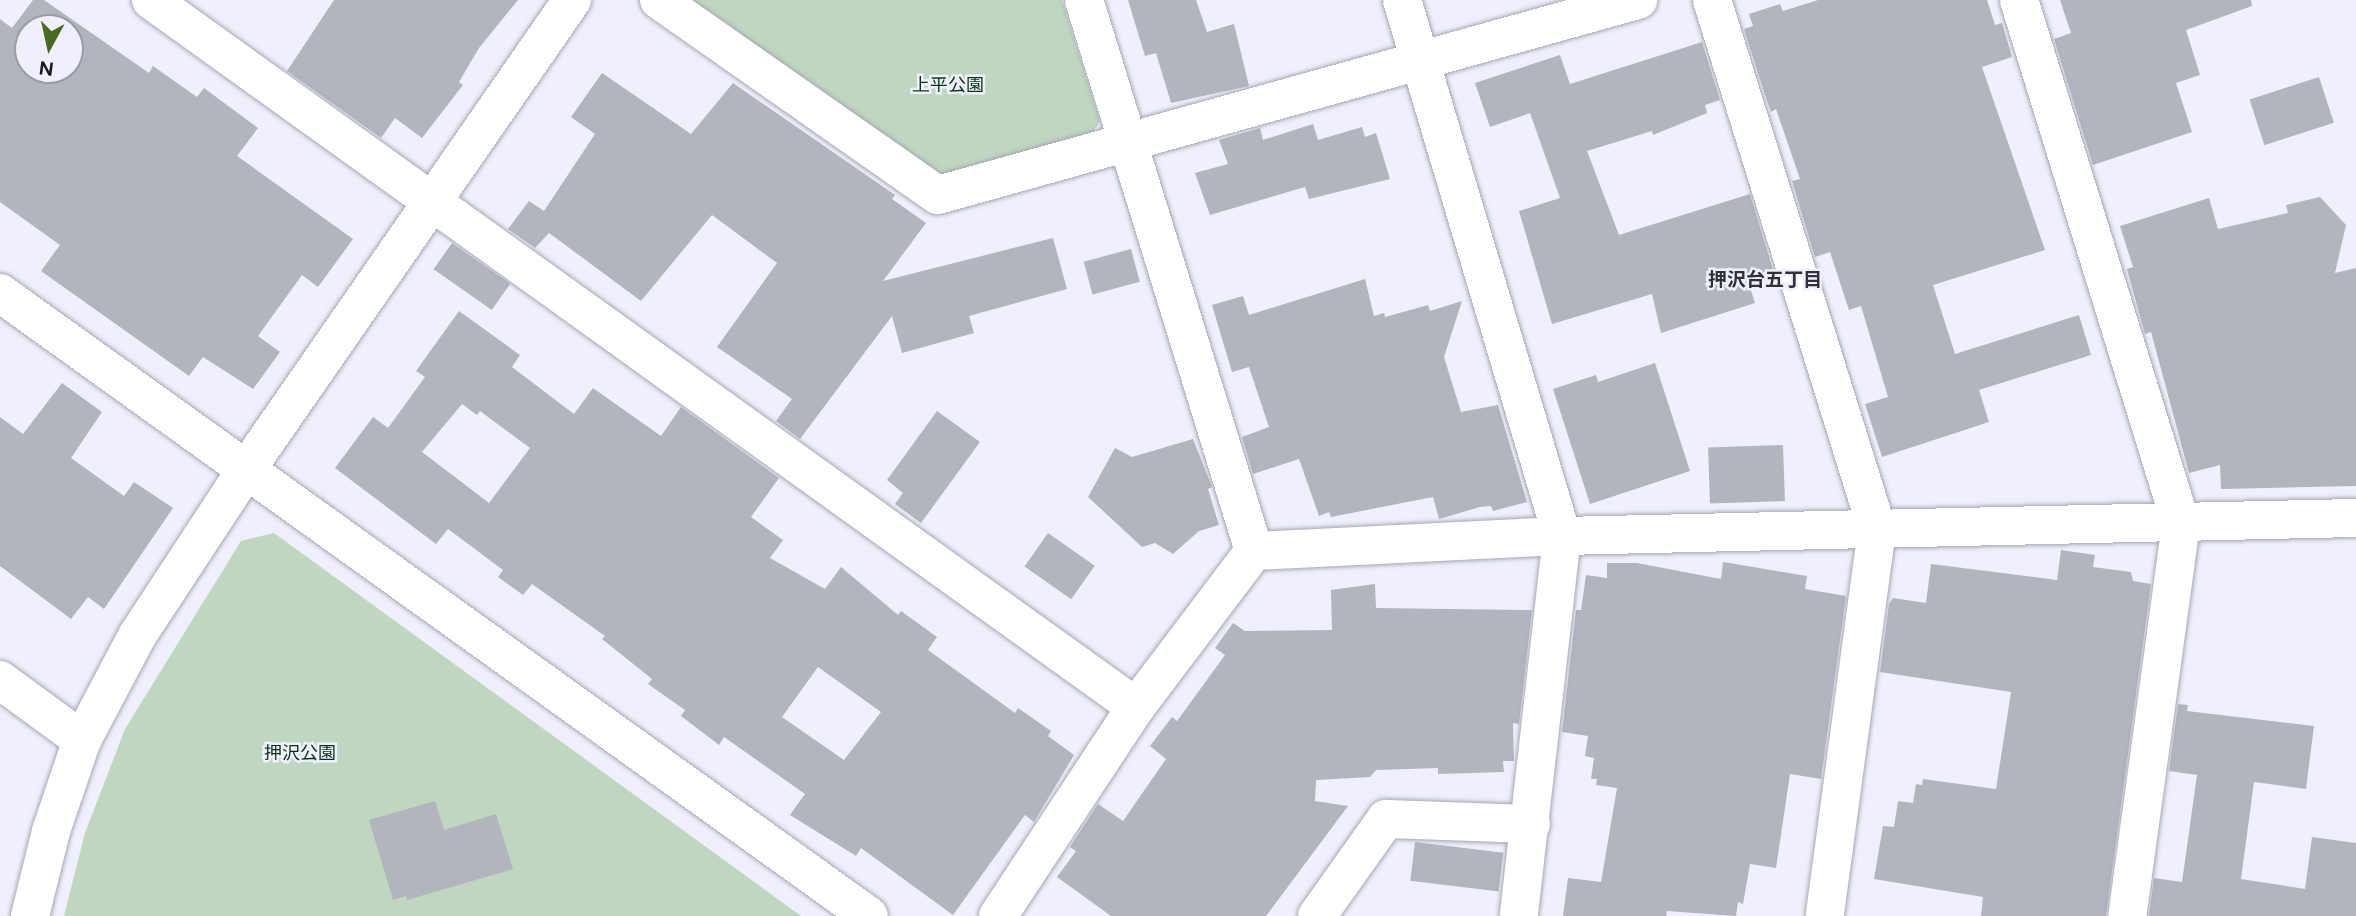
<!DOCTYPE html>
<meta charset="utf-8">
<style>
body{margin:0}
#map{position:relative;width:2356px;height:916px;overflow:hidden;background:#eff0fc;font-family:Figtree,"Noto Sans JP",sans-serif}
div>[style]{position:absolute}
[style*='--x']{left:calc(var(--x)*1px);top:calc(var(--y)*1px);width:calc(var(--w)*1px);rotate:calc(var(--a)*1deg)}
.green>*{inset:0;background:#bfd7c1}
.building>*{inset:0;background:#b2b4be;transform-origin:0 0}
.roads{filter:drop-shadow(0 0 2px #a6a7b2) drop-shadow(0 0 2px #a6a7b2)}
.street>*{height:38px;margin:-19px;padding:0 19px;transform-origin:19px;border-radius:19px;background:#fff}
.secondary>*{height:38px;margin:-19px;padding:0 19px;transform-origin:19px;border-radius:19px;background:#fff}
span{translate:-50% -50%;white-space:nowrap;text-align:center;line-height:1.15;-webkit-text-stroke:5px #eff0fc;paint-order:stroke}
.park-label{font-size:18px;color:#073313}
.neighbourhood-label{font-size:19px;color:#2f3039;font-weight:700}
.north{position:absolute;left:14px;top:14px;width:70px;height:70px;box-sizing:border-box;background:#eff0fc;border:2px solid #9a9ba3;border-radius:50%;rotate:188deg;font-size:19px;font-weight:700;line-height:28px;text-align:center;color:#1a1b1e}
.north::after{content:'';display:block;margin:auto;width:24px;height:32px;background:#486a22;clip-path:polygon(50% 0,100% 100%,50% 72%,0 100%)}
</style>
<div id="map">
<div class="green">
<i style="clip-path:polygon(684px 0,1062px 0,1100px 121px,1093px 133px,938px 177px)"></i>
<i style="clip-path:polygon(274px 533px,801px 916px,64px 916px,85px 833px,125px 729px,241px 541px)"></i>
</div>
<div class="building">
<i style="clip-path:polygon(evenodd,33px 0,44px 0,149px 73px,153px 66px,197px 97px,204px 88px,258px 128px,237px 156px,353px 239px,318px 287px,302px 275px,258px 336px,280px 352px,253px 389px,203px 357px,189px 376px,41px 271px,60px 245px,0 202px,0 19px,12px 28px,33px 0,28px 28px,70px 28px,70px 70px,28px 70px,28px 28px)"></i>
<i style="clip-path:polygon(334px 0,518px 0,479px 48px,459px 82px,463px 85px,422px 138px,395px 118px,381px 138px,287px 71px)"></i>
<i style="clip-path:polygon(1128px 0,1196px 0,1207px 32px,1234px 24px,1249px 86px,1171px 103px,1156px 53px,1145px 56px)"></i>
<i style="clip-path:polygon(1818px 0,1987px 0,1995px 25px,2002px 23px,2012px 57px,1982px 67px,2045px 250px,1933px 285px,1955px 354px,2079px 315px,2091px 355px,1979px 390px,1989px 422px,1882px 457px,1865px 404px,1888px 397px,1861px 306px,1849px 310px,1830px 252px,1815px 257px,1792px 181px,1800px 179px,1776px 109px,1771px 112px,1766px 98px,1744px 29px,1753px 26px,1749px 14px,1780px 4px,1783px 11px)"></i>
<i style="clip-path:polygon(2060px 0,2251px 0,2252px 6px,2186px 30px,2200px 75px,2176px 83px,2192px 132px,2093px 165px,2054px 39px,2071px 33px)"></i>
<i style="clip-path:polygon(1702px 42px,1720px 100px,1705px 105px,1707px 113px,1653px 135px,1652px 131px,1587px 151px,1619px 235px,1750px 194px,1773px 270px,1747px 278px,1755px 303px,1661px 333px,1652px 294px,1552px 324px,1519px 211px,1560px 198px,1530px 113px,1490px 127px,1475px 83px,1560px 55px,1570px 84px)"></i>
<i style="clip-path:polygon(602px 73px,691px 134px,733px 83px,895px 195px,892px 199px,926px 223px,883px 281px,1053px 238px,1067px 289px,969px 316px,974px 333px,902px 353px,892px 316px,800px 439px,776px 421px,792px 399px,717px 347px,777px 263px,712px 215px,641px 301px,549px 233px,535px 248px,508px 229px,529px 201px,544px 211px,595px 134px,571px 117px)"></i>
<i style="left:2319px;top:77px;width:48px;height:73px;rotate:72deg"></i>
<i style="clip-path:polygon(1313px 124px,1318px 140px,1362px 127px,1365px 137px,1376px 133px,1390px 179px,1309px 199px,1305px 187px,1210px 215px,1195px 173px,1228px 164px,1219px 140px,1260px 128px,1263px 140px)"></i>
<i style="clip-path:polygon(2320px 197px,2346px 225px,2335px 273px,2356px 268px,2356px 486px,2221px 489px,2220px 465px,2189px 473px,2151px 332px,2145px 334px,2127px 269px,2133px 267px,2120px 226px,2209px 198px,2218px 229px,2288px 213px,2286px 205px)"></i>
<i style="left:452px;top:243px;width:71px;height:32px;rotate:35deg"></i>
<i style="left:1131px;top:249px;width:34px;height:49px;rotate:75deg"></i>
<i style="clip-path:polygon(1365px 279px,1374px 316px,1384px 313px,1385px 317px,1428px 305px,1430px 311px,1462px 301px,1444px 357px,1461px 412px,1498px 405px,1527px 502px,1493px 511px,1491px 506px,1480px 507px,1439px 519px,1433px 497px,1331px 517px,1329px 512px,1319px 516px,1299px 459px,1253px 474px,1242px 437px,1269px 427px,1249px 367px,1232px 372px,1212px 305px,1243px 296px,1249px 315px)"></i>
<i style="clip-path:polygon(evenodd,459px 311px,520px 355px,512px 367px,574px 414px,593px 388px,661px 436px,681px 407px,779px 478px,751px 517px,783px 540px,770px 558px,825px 589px,841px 567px,898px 615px,901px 611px,937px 637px,928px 650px,1015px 713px,1018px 708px,1051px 731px,1048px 736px,1074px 755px,1034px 822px,1025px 815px,953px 915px,861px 848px,856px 856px,790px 815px,805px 794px,724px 737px,719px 745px,681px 716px,685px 710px,648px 684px,652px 679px,602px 639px,605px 636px,532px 584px,523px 595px,498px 577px,503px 570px,448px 529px,436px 544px,335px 468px,373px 417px,388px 428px,425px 377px,416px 371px,459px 311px,462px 404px,477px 415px,480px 411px,530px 448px,489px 503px,422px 452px,462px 404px,459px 311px,818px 667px,881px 712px,844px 760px,782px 717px,818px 667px)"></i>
<i style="clip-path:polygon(1655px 363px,1690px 471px,1590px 504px,1553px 389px,1596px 375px,1598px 382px)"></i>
<i style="clip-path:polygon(62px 383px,102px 412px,71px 458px,124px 496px,134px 482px,173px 508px,104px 609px,88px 597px,71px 619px,0 566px,0 417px,23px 434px)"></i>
<i style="clip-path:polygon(937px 411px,980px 442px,921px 523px,895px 504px,903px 493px,887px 480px)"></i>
<i style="clip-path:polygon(1193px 439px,1212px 487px,1208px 489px,1219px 525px,1199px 531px,1173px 554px,1155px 543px,1142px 547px,1088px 497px,1115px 448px,1132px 457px)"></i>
<i style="left:1783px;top:445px;width:56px;height:75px;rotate:88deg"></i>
<i style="left:1048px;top:533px;width:57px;height:41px;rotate:35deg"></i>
<i style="clip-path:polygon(2061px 550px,2095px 555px,2093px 567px,2131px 572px,2133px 581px,2151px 584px,2106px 916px,1981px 916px,1983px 897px,1874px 879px,1883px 826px,1894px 827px,1898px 801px,1913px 803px,1916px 784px,1922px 785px,1923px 779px,1996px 789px,2011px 692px,1880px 672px,1889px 604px,1893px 598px,1926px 603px,1931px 564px,2057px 580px)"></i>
<i style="clip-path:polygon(1723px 562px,1807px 576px,1805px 589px,1846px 596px,1821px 779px,1790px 774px,1776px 868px,1750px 864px,1743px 904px,1738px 902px,1736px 916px,1667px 911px,1666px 916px,1563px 916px,1568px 878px,1601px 882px,1617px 788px,1596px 785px,1597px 779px,1591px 779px,1594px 758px,1585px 756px,1588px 736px,1562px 732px,1576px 610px,1581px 610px,1586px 575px,1607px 578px,1607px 563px,1637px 563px,1721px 579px)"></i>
<i style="clip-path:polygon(1375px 584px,1376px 608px,1532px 610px,1519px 724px,1513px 723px,1514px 761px,1503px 761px,1504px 772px,1438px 774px,1438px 768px,1376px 770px,1370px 777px,1316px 780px,1315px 801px,1348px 806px,1266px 916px,1111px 916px,1057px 877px,1076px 851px,1070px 847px,1098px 804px,1123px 821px,1166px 759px,1150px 746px,1172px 717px,1177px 721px,1225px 655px,1215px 648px,1233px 623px,1245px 631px,1332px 630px,1331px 590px)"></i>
<i style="clip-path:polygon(2178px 704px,2188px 705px,2187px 711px,2314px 726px,2306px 789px,2254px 782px,2241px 879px,2305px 889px,2312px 837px,2356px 843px,2356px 916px,2149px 916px,2154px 878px,2182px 882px,2197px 775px,2169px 771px)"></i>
<i style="clip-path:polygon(435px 801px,444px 830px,496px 814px,513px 869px,407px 900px,406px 896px,393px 900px,369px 820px)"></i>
<i style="left:1415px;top:842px;width:89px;height:39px;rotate:7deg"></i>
</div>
<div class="roads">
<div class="street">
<i style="--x:151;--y:0;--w:1212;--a:35.67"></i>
<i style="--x:659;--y:0;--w:340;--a:35"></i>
<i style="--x:938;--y:195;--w:727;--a:-15.57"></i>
<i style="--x:1084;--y:0;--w:577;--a:72.85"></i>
<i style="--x:1402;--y:0;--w:559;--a:73.38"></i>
<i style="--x:1562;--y:536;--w:382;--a:96.5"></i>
<i style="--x:1712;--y:0;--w:554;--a:72.68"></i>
<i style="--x:1877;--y:529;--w:390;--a:97.7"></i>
<i style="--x:2019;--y:0;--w:548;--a:72.82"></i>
<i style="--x:2181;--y:524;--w:396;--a:97.8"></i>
<i style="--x:0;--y:680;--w:102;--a:36.2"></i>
<i style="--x:30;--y:916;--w:88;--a:-76.1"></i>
<i style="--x:51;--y:831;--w:96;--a:-71.2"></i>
<i style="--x:82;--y:740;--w:118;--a:-62.1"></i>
<i style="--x:137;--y:636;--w:199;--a:-56.7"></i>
<i style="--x:246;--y:470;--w:572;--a:-55.25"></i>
<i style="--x:998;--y:916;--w:250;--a:-56.6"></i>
<i style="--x:1136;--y:707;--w:196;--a:-52.9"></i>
<i style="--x:1254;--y:551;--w:308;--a:-2.8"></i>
<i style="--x:1562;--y:536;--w:794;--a:-1.3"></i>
<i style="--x:1317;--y:916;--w:119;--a:-54.6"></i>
<i style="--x:1386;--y:819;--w:145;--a:2"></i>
</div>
<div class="secondary">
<i style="--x:0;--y:293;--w:1069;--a:35.64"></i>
</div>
</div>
<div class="park-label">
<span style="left:948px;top:85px">上平公園</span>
<span style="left:300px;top:753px">押沢公園</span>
</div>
<div class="neighbourhood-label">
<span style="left:1765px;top:280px">押沢台五丁目</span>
</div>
<div class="north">N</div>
</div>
